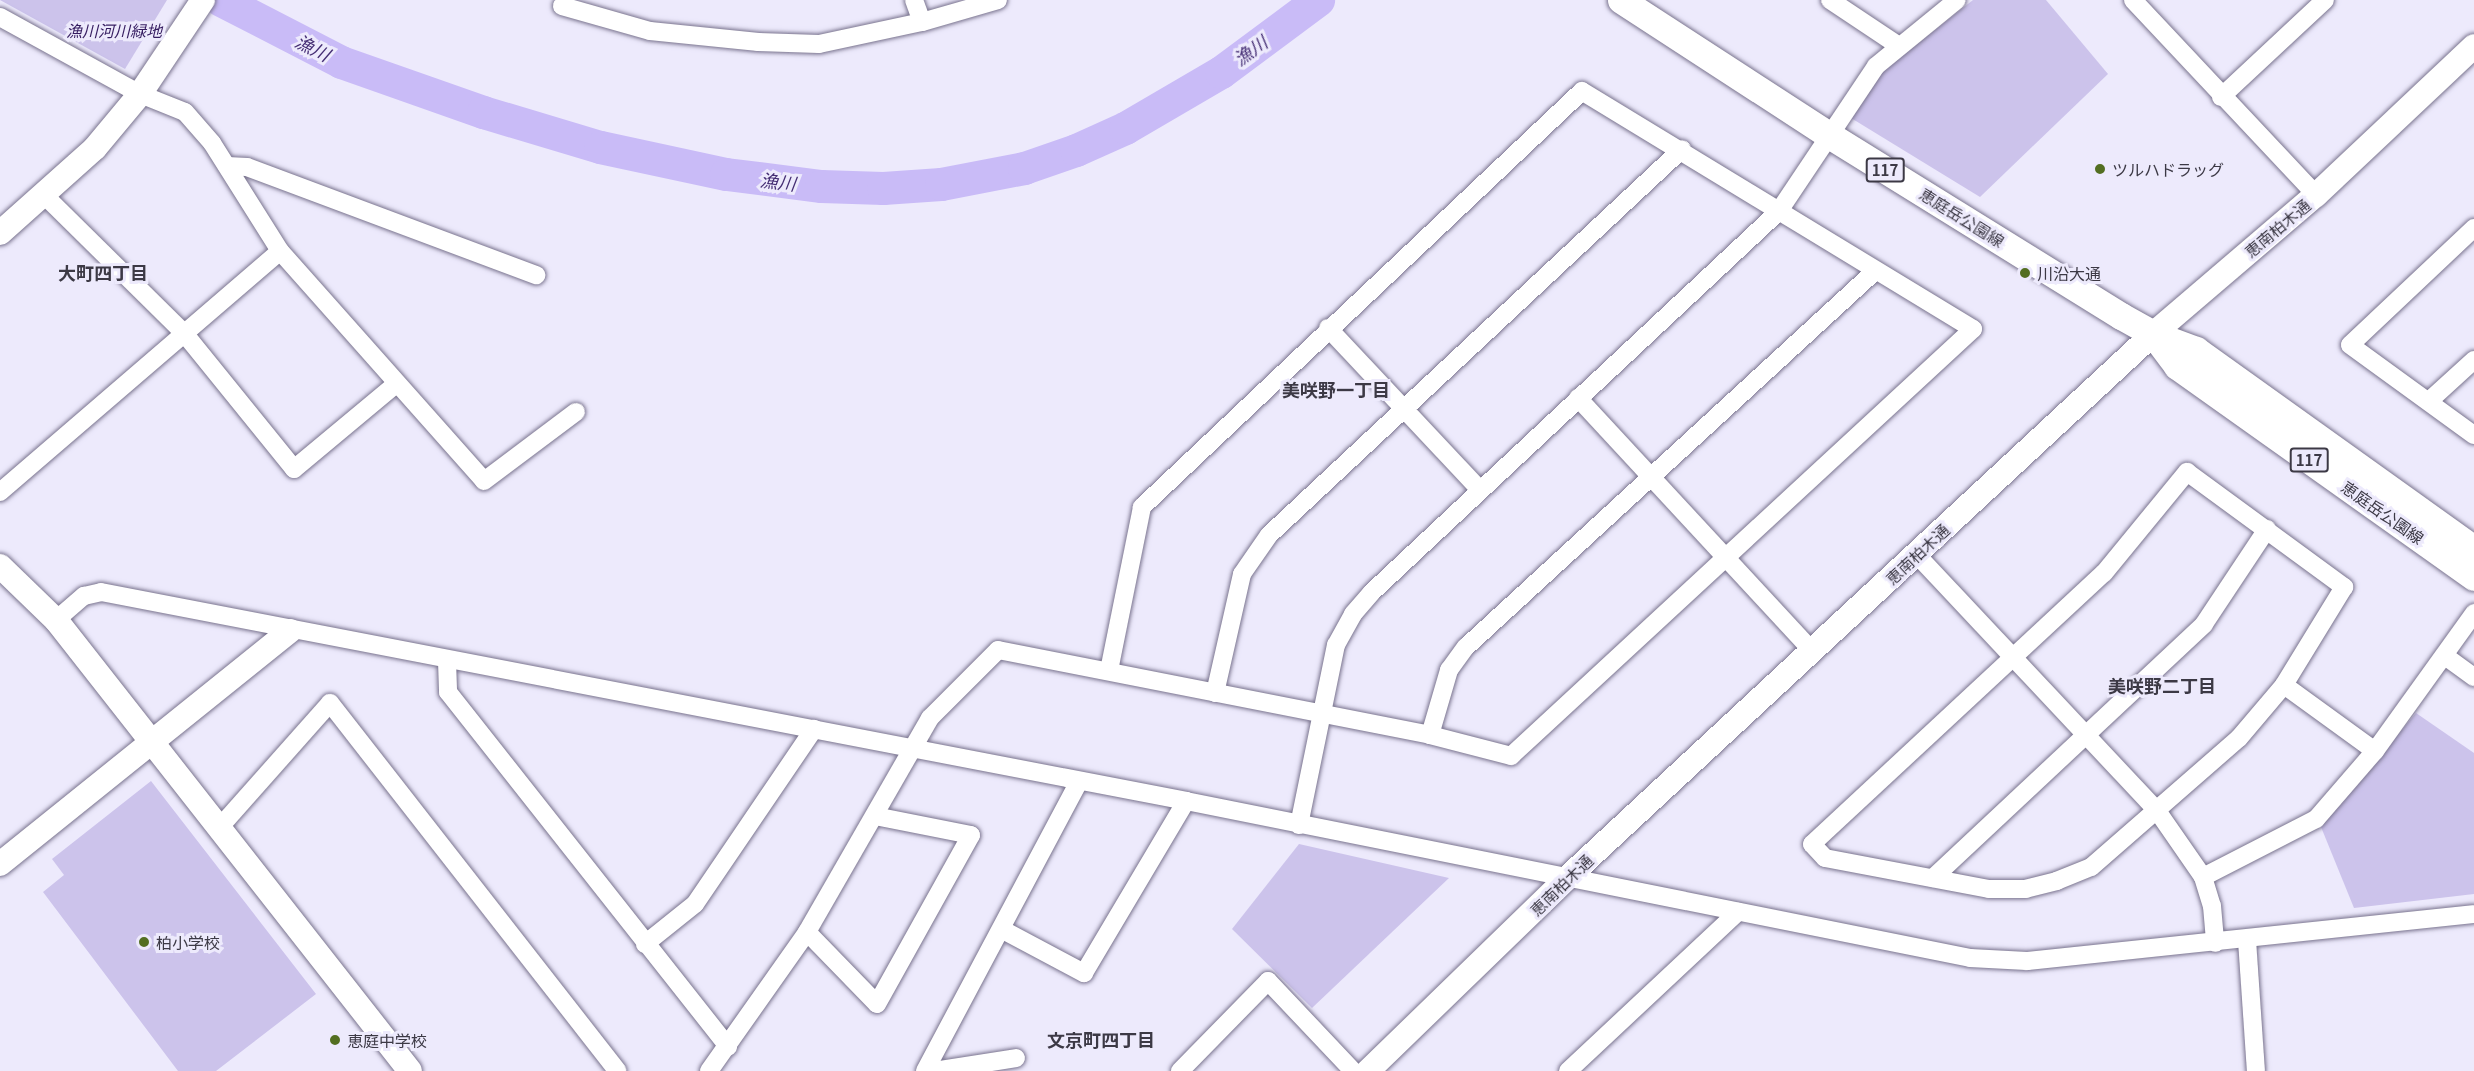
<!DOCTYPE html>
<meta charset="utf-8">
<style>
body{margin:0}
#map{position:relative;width:2474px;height:1071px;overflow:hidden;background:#edeafc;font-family:Georgia,"Noto Sans JP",serif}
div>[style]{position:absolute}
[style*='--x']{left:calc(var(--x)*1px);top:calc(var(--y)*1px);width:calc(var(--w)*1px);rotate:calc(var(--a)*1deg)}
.green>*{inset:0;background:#ccc3eb}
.river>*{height:33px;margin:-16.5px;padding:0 16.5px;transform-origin:16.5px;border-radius:16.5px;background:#c9bbf7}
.roads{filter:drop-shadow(0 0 2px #79738e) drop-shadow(0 0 2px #79738e)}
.street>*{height:18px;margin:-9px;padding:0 9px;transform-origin:9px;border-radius:9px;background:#fff}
.secondary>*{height:24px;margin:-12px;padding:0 12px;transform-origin:12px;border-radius:12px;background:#fff}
.primary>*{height:27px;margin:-13.5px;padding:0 13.5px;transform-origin:13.5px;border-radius:13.5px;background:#fff}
.dots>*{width:16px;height:16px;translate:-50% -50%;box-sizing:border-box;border:3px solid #edeafc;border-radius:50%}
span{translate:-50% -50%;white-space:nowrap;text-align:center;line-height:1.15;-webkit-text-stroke:6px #edeafc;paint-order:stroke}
.shield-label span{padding:2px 4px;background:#edeafc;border:2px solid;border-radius:4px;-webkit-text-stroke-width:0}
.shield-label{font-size:15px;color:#3c3945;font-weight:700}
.park-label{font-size:16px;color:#351c60;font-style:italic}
.poi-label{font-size:16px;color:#3c3945}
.left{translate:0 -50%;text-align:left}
.street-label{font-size:16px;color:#3c3945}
.water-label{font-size:18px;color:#452e74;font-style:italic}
.neighbourhood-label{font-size:18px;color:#3c3945;font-weight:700}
</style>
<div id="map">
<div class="green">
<i style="clip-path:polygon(0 0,167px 0,125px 69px)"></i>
<i style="clip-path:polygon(1973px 0,2046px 0,2108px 74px,1980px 197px,1851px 118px,1863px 87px)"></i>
<i style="clip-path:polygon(2416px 713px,2474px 753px,2474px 894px,2354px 908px,2321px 827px)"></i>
<i style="clip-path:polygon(151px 781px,316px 994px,216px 1071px,178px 1071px,43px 892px,64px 875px,52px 859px)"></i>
<i style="clip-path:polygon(1299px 844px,1449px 878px,1312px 1008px,1232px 929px)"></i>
</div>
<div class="river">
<i style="--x:221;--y:0;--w:135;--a:27.3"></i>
<i style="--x:341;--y:62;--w:151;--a:19.4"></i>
<i style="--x:483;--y:112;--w:122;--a:16.7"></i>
<i style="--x:600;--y:147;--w:129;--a:12.1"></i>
<i style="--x:726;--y:174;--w:96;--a:7.2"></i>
<i style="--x:821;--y:186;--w:62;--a:1.8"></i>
<i style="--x:883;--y:188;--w:58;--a:-3.9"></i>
<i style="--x:941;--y:184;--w:85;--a:-10.9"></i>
<i style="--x:1024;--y:168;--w:55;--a:-19.1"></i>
<i style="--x:1076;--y:150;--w:54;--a:-24.2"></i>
<i style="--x:1125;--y:128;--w:111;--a:-30.3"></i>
<i style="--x:1221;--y:72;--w:121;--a:-36.6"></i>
</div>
<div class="roads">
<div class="street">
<i style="--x:914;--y:0;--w:23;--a:70"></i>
<i style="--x:1830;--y:0;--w:83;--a:33.7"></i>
<i style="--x:2133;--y:0;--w:267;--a:46.8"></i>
<i style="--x:562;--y:6;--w:91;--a:15.9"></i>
<i style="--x:650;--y:31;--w:109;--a:5.8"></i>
<i style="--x:758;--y:42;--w:61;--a:1.9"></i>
<i style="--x:819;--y:44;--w:105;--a:-12.1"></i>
<i style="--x:922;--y:22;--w:79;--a:-16.1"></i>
<i style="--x:0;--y:17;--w:160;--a:28.8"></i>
<i style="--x:140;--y:94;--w:48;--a:21.8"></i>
<i style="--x:185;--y:112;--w:41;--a:48.9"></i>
<i style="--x:212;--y:143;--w:128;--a:57.8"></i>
<i style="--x:280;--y:251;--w:307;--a:48.4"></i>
<i style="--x:484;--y:481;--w:115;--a:-36.9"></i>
<i style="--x:2221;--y:97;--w:142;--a:-43"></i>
<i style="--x:227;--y:166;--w:20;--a:3"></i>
<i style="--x:247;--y:167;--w:309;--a:20.5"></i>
<i style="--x:43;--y:194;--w:198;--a:44.6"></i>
<i style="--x:184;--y:333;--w:175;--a:51"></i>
<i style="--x:294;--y:469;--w:133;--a:-39.8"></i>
<i style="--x:2474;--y:228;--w:170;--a:136.7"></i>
<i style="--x:2350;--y:345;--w:153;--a:36"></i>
<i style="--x:1328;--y:328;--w:222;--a:46.8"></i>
<i style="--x:1578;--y:398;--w:345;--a:47.2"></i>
<i style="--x:2429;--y:401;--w:61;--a:-42.3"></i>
<i style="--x:2187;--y:472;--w:195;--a:36.2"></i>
<i style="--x:2344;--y:587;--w:115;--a:121.5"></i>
<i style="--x:2284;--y:685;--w:70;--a:130.3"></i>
<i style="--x:2239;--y:738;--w:196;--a:138.9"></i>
<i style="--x:2091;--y:867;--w:37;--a:158"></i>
<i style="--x:2057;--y:881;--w:32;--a:166"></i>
<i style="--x:2026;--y:889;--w:37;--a:180"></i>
<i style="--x:1989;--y:889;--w:167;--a:-169.3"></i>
<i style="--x:1825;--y:858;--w:19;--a:-133"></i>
<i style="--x:1812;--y:844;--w:398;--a:-42.9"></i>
<i style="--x:2104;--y:573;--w:131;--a:-50.6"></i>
<i style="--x:0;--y:492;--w:369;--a:-40.7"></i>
<i style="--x:1916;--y:554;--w:354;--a:46.8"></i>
<i style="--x:2158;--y:812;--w:79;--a:55.3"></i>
<i style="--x:2203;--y:877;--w:30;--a:73"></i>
<i style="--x:2212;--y:906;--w:37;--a:85"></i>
<i style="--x:56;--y:620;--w:37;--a:-41"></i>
<i style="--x:84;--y:596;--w:17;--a:-13"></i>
<i style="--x:101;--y:592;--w:1105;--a:10.9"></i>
<i style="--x:1186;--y:801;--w:800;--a:11.32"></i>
<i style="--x:1970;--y:958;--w:57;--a:3"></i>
<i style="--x:2027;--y:961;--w:449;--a:-6"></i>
<i style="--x:2445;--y:656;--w:36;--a:36"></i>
<i style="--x:447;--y:661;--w:31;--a:88"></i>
<i style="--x:448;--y:692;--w:452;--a:51.7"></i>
<i style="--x:2284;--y:685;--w:112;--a:36"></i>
<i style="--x:1215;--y:693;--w:122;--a:-77.2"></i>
<i style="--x:1242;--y:574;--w:47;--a:-55.3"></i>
<i style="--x:1269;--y:535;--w:565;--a:-43.06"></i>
<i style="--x:1430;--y:735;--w:68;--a:-73.7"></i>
<i style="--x:1449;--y:670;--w:29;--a:-54"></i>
<i style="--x:1466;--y:647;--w:556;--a:-42.59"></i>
<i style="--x:1299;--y:825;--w:184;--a:-78.4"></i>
<i style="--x:1336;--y:645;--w:35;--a:-61"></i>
<i style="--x:1353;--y:614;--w:28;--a:-49"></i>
<i style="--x:1371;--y:593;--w:559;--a:-43.11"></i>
<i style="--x:1779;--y:211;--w:174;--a:-56.2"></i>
<i style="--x:1876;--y:66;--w:104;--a:-39.2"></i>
<i style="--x:219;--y:828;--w:167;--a:-48.4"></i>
<i style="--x:330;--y:703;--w:467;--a:52"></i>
<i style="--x:2203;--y:877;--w:127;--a:-27.2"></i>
<i style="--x:2316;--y:819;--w:90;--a:-49.1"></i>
<i style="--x:2375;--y:751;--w:170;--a:-54.3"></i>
<i style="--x:1933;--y:878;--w:371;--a:-43.1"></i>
<i style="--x:2204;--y:624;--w:114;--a:-56.4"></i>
<i style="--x:1003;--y:930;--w:92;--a:28"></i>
<i style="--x:1084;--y:973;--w:200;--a:-59.3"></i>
<i style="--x:807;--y:932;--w:100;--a:45.8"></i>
<i style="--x:877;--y:1004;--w:193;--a:-60.9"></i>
<i style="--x:971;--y:835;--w:98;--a:-168.8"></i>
<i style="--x:2247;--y:940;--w:131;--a:86.1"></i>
<i style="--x:645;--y:944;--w:64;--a:-38.7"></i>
<i style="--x:695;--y:904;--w:212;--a:-55.8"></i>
<i style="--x:709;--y:1071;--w:170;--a:-54.8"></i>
<i style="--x:807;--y:932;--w:247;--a:-60.1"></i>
<i style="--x:930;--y:718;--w:96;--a:-45"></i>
<i style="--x:998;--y:650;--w:440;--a:11.1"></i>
<i style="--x:1430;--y:735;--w:84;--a:14.5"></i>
<i style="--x:1511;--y:756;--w:629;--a:-42.75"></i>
<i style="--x:1973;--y:329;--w:458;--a:-148.7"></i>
<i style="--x:1582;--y:91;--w:606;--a:136.61"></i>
<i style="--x:1142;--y:507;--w:167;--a:101.4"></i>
<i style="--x:925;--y:1071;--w:326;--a:-62"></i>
<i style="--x:934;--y:1071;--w:83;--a:-9"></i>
<i style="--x:1180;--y:1071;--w:126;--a:-45.6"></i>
<i style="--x:1268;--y:981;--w:124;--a:46.6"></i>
<i style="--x:1568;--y:1071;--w:233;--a:-43.1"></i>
</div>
<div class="secondary">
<i style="--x:0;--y:233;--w:127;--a:-41.8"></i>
<i style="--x:95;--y:148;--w:70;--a:-50.2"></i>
<i style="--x:140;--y:94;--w:113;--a:-56.2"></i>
<i style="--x:0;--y:566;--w:78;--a:44"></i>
<i style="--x:56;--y:620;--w:573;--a:51.87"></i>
<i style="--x:0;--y:864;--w:372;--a:-38.8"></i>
<i style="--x:1368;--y:1071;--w:277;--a:-44.1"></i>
<i style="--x:1567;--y:878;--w:800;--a:-42.87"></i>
<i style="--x:2153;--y:334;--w:214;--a:-40.5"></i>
<i style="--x:2316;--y:195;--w:217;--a:-43.3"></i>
</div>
<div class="primary">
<i style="--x:1621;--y:0;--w:248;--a:33"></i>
<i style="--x:1829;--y:135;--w:344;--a:31.8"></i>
<i style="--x:2121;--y:316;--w:37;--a:29"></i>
<i style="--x:2153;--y:334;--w:46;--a:20.4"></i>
<i style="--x:2196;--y:350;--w:342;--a:35.6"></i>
<i style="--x:2153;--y:334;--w:40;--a:53"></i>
<i style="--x:2177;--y:366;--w:364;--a:35.4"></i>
</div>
</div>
<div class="dots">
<i style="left:2100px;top:169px;background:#536e21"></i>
<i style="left:2025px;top:273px;background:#536e21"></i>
<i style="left:144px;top:942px;background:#536e21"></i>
<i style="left:335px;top:1040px;background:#536e21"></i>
</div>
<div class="shield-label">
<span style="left:1885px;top:170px">117</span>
<span style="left:2309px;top:460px">117</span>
</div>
<div class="park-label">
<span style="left:114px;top:30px">漁川河川緑地</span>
</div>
<div class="poi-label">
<span class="left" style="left:2112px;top:169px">ツルハドラッグ</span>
<span class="left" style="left:2037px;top:273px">川沿大通</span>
<span class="left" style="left:156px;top:942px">柏小学校</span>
<span class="left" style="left:347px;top:1040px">恵庭中学校</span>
</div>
<div class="street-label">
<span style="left:1962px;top:217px;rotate:32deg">恵庭岳公園線</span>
<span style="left:2277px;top:228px;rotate:-40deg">恵南柏木通</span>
<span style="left:2383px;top:512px;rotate:35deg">恵庭岳公園線</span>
<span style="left:1917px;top:554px;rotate:-43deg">恵南柏木通</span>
<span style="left:1561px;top:885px;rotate:-44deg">恵南柏木通</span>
</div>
<div class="water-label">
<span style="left:313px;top:47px;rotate:27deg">漁川</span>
<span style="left:1250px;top:50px;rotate:-36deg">漁川</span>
<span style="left:778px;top:181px;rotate:7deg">漁川</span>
</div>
<div class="neighbourhood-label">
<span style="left:103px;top:272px">大町四丁目</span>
<span style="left:1336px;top:389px">美咲野一丁目</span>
<span style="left:2162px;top:685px">美咲野二丁目</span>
<span style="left:1101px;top:1039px">文京町四丁目</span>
</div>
</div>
